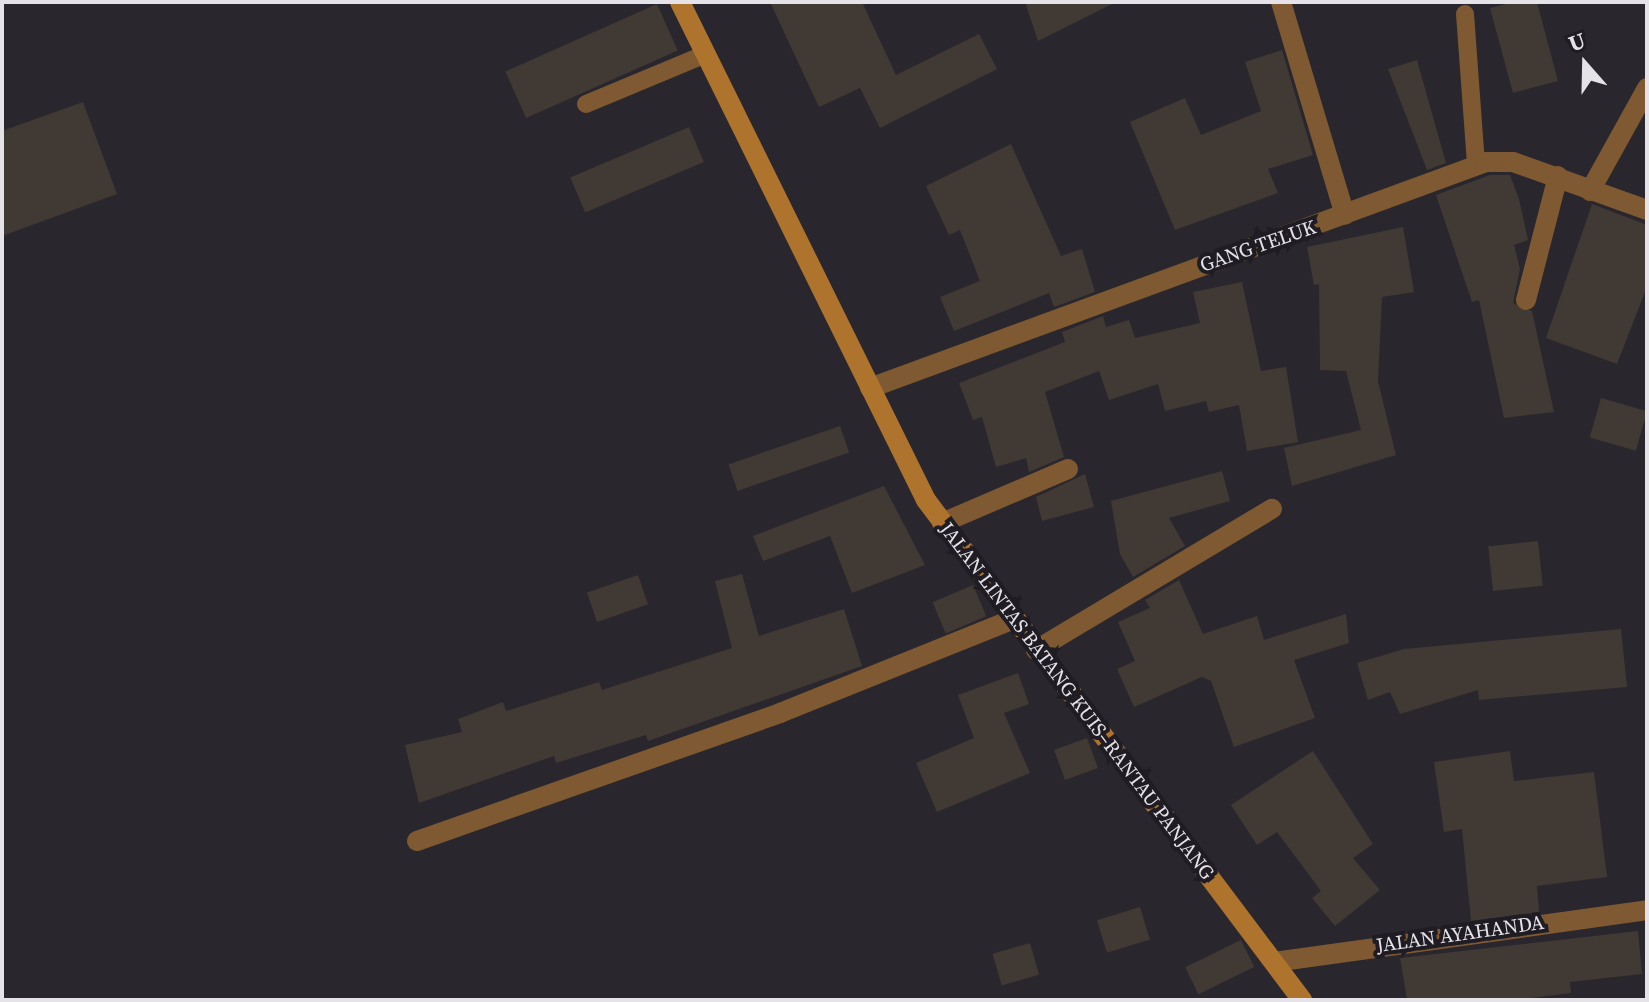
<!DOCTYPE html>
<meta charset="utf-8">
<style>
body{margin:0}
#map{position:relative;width:1649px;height:1002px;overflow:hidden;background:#29262d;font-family:"Source Serif 4",serif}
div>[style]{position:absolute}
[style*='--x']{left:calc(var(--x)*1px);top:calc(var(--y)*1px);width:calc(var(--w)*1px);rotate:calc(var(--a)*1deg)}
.building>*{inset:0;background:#413934;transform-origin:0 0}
.lane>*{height:18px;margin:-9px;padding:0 9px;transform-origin:9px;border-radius:9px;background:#7e5931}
.street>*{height:20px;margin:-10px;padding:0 10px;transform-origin:10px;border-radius:10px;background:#7e5931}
.secondary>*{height:20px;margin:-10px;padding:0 10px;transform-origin:10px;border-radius:10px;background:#ae732d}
span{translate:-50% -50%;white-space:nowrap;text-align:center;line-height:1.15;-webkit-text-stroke:8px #201c24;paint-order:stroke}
.street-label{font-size:20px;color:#e5e3e8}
.frame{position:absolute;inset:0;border:4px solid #e5e3e8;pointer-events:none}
.north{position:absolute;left:1545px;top:24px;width:80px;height:80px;-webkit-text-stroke:6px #201c24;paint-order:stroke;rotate:340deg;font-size:22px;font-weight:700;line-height:32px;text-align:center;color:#e5e3e8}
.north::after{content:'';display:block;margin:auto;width:28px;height:36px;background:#e5e3e8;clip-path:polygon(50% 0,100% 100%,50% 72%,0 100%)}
</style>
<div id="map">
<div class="building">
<i style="clip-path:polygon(770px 2px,862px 2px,896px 75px,979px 34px,997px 69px,880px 128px,860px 88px,819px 107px)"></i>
<i style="clip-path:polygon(1025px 2px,1114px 2px,1114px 3px,1038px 41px)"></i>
<i style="clip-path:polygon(1514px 2px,1537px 2px,1558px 81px,1513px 93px,1490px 8px)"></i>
<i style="left:657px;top:4px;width:51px;height:166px;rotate:66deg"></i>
<i style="clip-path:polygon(1282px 50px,1313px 155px,1268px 169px,1278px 193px,1175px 230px,1130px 122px,1185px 98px,1201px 135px,1261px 111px,1245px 62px)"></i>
<i style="clip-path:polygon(1417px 60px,1446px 163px,1427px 170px,1388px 69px)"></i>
<i style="clip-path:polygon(83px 102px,117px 194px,2px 236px,2px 131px)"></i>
<i style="left:689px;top:127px;width:38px;height:129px;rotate:67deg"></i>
<i style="clip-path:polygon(1011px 144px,1061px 256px,1082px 249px,1095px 292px,1054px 307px,1049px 293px,954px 331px,940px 297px,980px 281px,960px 230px,949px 235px,926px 186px)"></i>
<i style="clip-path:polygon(1490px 175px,1510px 175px,1519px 199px,1528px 240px,1514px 245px,1520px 269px,1513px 303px,1532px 311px,1554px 412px,1504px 418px,1479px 300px,1472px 302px,1436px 195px)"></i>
<i style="clip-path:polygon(1592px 204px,1647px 225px,1647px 287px,1617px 364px,1546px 338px)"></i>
<i style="clip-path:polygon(1403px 227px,1414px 292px,1382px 297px,1378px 381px,1396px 455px,1292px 486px,1284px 448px,1361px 430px,1346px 371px,1320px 370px,1319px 284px,1314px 285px,1307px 247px)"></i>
<i style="clip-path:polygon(1242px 282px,1261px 371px,1286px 367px,1298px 442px,1247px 451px,1239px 405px,1209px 412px,1206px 401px,1165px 411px,1158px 384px,1109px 400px,1099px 371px,1045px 392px,1064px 457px,1029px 472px,1026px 458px,996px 467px,982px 417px,973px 420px,959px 383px,1065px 342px,1062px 332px,1103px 316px,1106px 327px,1129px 320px,1135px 338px,1200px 323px,1193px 292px)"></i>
<i style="left:1601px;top:398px;width:48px;height:41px;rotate:16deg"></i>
<i style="left:840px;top:426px;width:28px;height:118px;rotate:71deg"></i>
<i style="clip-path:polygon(1222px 471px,1230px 501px,1169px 518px,1185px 546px,1133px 577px,1120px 554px,1111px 501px)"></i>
<i style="clip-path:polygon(1085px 474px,1094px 507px,1042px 521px,1036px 497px)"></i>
<i style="clip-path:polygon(884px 486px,925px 565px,852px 593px,830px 536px,763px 561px,753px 536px)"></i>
<i style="left:1538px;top:541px;width:45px;height:50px;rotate:84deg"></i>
<i style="clip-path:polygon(742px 574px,759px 636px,844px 609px,862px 666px,648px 741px,646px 735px,556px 763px,554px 756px,419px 803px,405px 745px,462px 732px,458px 719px,503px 702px,506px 711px,599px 682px,602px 690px,732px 648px,715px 581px)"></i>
<i style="left:638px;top:575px;width:31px;height:54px;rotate:71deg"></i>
<i style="clip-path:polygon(1179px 580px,1203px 634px,1257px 616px,1264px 640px,1346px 614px,1349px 643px,1294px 660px,1315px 718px,1234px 747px,1211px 681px,1202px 677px,1134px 707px,1117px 669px,1135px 661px,1118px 622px,1150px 608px,1145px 600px)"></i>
<i style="left:973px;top:585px;width:34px;height:44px;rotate:67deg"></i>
<i style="clip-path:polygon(1621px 629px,1627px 687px,1479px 700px,1478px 690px,1400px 714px,1390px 692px,1368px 700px,1357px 663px,1404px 649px)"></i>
<i style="clip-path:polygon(1018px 673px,1029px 704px,1004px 713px,1030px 773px,937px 812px,916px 763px,974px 738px,958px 695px)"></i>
<i style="left:1087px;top:738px;width:32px;height:35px;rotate:70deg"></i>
<i style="clip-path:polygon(1313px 751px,1373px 844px,1353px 858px,1380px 890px,1335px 926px,1312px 898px,1321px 891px,1277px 832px,1257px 845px,1231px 805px)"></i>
<i style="clip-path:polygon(1510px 751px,1514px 781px,1594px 772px,1607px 877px,1537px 886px,1539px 912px,1471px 921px,1462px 829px,1444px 832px,1434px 762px)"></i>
<i style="left:1140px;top:907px;width:34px;height:45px;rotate:73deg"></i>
<i style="clip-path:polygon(1638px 931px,1642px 974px,1570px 982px,1571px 993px,1517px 1000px,1407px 1000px,1400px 958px)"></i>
<i style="left:1241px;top:940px;width:30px;height:62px;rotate:64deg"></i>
<i style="left:1030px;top:943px;width:33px;height:39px;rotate:74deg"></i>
</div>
<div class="lane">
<i style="--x:1465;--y:14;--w:151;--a:85.8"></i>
<i style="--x:586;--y:104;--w:130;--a:-22.6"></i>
</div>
<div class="street">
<i style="--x:1281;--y:2;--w:222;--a:73.3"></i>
<i style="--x:1590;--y:191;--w:118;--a:-61"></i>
<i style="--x:1526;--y:300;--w:128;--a:-75.5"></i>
<i style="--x:870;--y:388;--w:656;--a:-20.15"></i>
<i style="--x:1486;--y:162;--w:27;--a:0"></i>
<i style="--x:1513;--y:162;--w:142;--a:19.7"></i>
<i style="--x:942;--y:523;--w:137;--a:-23.2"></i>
<i style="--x:1036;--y:650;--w:275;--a:-30.9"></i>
<i style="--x:417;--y:841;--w:385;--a:-19.4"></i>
<i style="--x:780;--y:713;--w:249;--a:-21.9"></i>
<i style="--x:1274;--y:962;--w:377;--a:-7.9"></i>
</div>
<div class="secondary">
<i style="--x:680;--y:2;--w:555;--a:63.71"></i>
<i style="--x:926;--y:500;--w:626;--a:53.06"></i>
</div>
<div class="street-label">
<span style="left:1258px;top:246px;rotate:-19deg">GANG TELUK</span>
<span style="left:1077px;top:701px;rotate:53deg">JALAN LINTAS BATANG KUIS–RANTAU PANJANG</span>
<span style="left:1460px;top:934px;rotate:-8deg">JALAN AYAHANDA</span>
</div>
<div class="frame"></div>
<div class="north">U</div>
</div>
